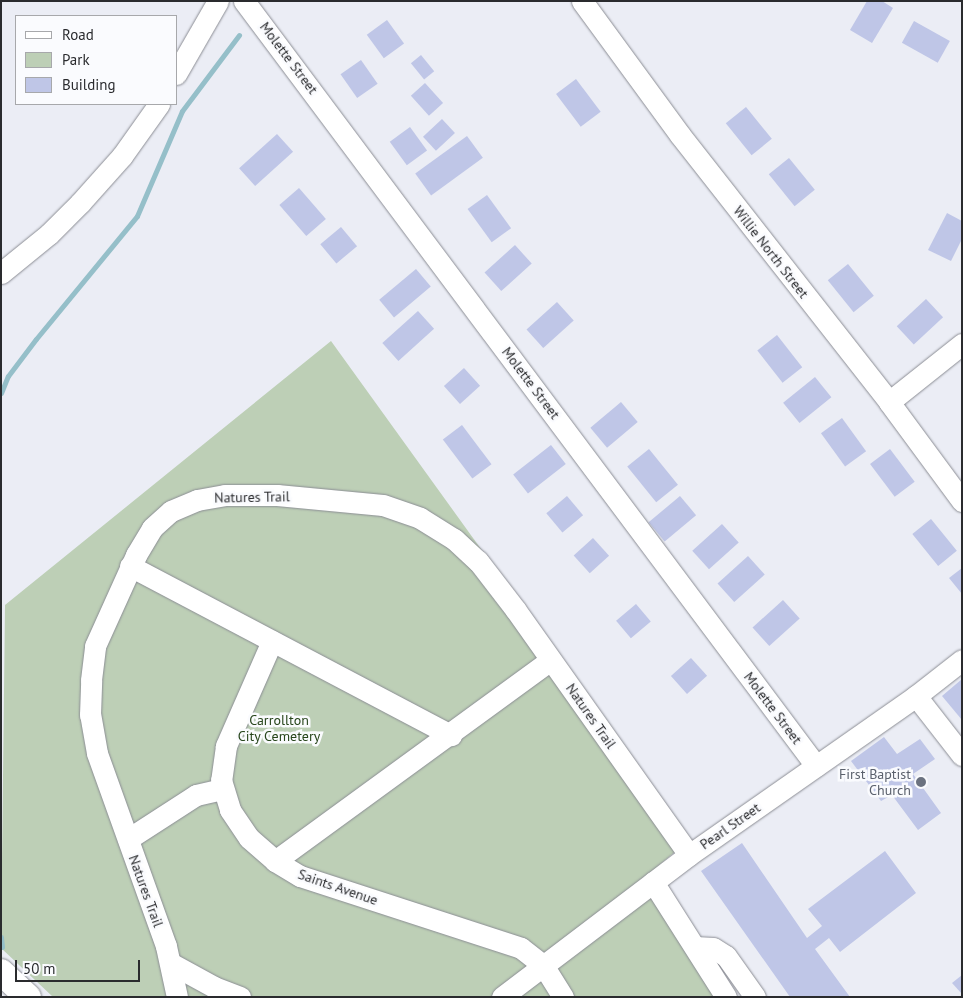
<!DOCTYPE html>
<style>
body{margin:0}
#map{position:relative;width:963px;height:998px;overflow:hidden;background:#ebedf5;font-family:"PT Sans",sans-serif}
div>[style]{position:absolute}
[style*='--x']{left:calc(var(--x)*1px);top:calc(var(--y)*1px);width:calc(var(--w)*1px);rotate:calc(var(--a)*1deg)}
.green>*{inset:0;background:#bdcfb6}
.stream>*{height:5px;margin:-2.5px;padding:0 2.5px;transform-origin:2.5px;border-radius:2.5px;background:#95bfc9}
.building>*{inset:0;background:#bfc6e7;transform-origin:0 0}
.roads{filter:drop-shadow(0 0 1px #8b8d94) drop-shadow(0 0 1px #8b8d94)}
.minor>*{height:21px;margin:-10.5px;padding:0 10.5px;transform-origin:10.5px;border-radius:10.5px;background:#fff}
.major>*{height:26px;margin:-13px;padding:0 13px;transform-origin:13px;border-radius:13px;background:#fff}
.dots>*{width:14px;height:14px;translate:-50% -50%;box-sizing:border-box;border:2px solid #fafbfe;border-radius:50%}
span{translate:-50% -50%;white-space:nowrap;text-align:center;line-height:1.15;-webkit-text-stroke:5px #fafbfe;paint-order:stroke}
.street-label{font-size:14px;color:#2a2b2e}
.park-label{font-size:14px;color:#28461c}
.worship-label{font-size:14px;color:#5b616d}
.right{translate:-100% -50%;text-align:right}
.frame{position:absolute;inset:0;border:2px solid #2a2b2e;pointer-events:none}
.legend{position:absolute;left:15px;top:15px;width:162px;height:90px;box-sizing:border-box;background:#fafbfe;border:1px solid #a7a8ab;margin:0;padding:6px 9px;list-style:none;font-size:15px;color:#2a2b2e}
.legend li{display:flex;align-items:center;gap:10px;height:25px}
.legend b{width:25px;border:1px solid #a7a8ab}
.scale{position:absolute;left:15px;top:960px;width:125px;height:22px;box-sizing:border-box;border:2px solid #2a2b2e;border-top:0;padding-left:6px;font-size:15px;line-height:18px;white-space:nowrap;color:#2a2b2e;-webkit-text-stroke:4px #fafbfe;paint-order:stroke}
</style>
<div id="map">
<div class="green">
<i style="clip-path:polygon(331px 341px,690px 839px,643px 879px,717px 997px,53px 997px,1px 948px,5px 605px)"></i>
</div>
<div class="stream">
<i style="--x:1;--y:393;--w:18;--a:-68"></i>
<i style="--x:8;--y:376;--w:46;--a:-52.9"></i>
<i style="--x:36;--y:339;--w:159;--a:-50.6"></i>
<i style="--x:137;--y:216;--w:114;--a:-66.8"></i>
<i style="--x:182;--y:111;--w:95;--a:-53.1"></i>
<i style="--x:1;--y:937;--w:10;--a:84"></i>
</div>
<div class="building">
<i style="clip-path:polygon(867px 1px,882px 1px,893px 8px,872px 43px,850px 30px)"></i>
<i style="left:387px;top:20px;width:29px;height:25px;rotate:54deg"></i>
<i style="left:914px;top:21px;width:41px;height:25px;rotate:29deg"></i>
<i style="left:421px;top:55px;width:21px;height:13px;rotate:51deg"></i>
<i style="left:361px;top:60px;width:29px;height:25px;rotate:55deg"></i>
<i style="left:576px;top:79px;width:41px;height:25px;rotate:53deg"></i>
<i style="left:425px;top:83px;width:27px;height:19px;rotate:48deg"></i>
<i style="left:746px;top:107px;width:41px;height:26px;rotate:51deg"></i>
<i style="left:442px;top:119px;width:19px;height:26px;rotate:47deg"></i>
<i style="left:410px;top:127px;width:29px;height:25px;rotate:54deg"></i>
<i style="left:277px;top:134px;width:24px;height:51px;rotate:48deg"></i>
<i style="left:467px;top:136px;width:27px;height:64px;rotate:54deg"></i>
<i style="left:789px;top:158px;width:41px;height:26px;rotate:51deg"></i>
<i style="left:299px;top:188px;width:41px;height:26px;rotate:49deg"></i>
<i style="left:487px;top:195px;width:41px;height:24px;rotate:54deg"></i>
<i style="clip-path:polygon(947px 213px,962px 221px,962px 239px,951px 261px,928px 250px)"></i>
<i style="left:341px;top:227px;width:25px;height:27px;rotate:50deg"></i>
<i style="left:515px;top:245px;width:25px;height:41px;rotate:48deg"></i>
<i style="left:848px;top:264px;width:41px;height:26px;rotate:51deg"></i>
<i style="left:416px;top:269px;width:23px;height:48px;rotate:50deg"></i>
<i style="left:926px;top:299px;width:25px;height:40px;rotate:47deg"></i>
<i style="left:557px;top:302px;width:25px;height:41px;rotate:48deg"></i>
<i style="left:418px;top:311px;width:24px;height:48px;rotate:48deg"></i>
<i style="left:777px;top:335px;width:41px;height:25px;rotate:52deg"></i>
<i style="left:464px;top:368px;width:24px;height:27px;rotate:48deg"></i>
<i style="left:815px;top:377px;width:26px;height:41px;rotate:51deg"></i>
<i style="left:621px;top:402px;width:26px;height:40px;rotate:50deg"></i>
<i style="left:842px;top:418px;width:41px;height:26px;rotate:54deg"></i>
<i style="left:462px;top:425px;width:49px;height:24px;rotate:53deg"></i>
<i style="left:551px;top:445px;width:24px;height:48px;rotate:52deg"></i>
<i style="left:649px;top:449px;width:46px;height:28px;rotate:51deg"></i>
<i style="left:890px;top:449px;width:41px;height:25px;rotate:53deg"></i>
<i style="left:567px;top:496px;width:25px;height:27px;rotate:50deg"></i>
<i style="left:680px;top:496px;width:25px;height:41px;rotate:50deg"></i>
<i style="left:931px;top:519px;width:41px;height:24px;rotate:51deg"></i>
<i style="left:722px;top:524px;width:25px;height:40px;rotate:48deg"></i>
<i style="left:593px;top:538px;width:24px;height:26px;rotate:48deg"></i>
<i style="left:748px;top:556px;width:25px;height:41px;rotate:48deg"></i>
<i style="clip-path:polygon(962px 568px,962px 594px,949px 578px)"></i>
<i style="left:783px;top:600px;width:25px;height:41px;rotate:48deg"></i>
<i style="left:636px;top:604px;width:23px;height:26px;rotate:50deg"></i>
<i style="left:691px;top:658px;width:24px;height:27px;rotate:48deg"></i>
<i style="clip-path:polygon(962px 679px,962px 720px,942px 696px)"></i>
<i style="clip-path:polygon(884px 737px,897px 754px,920px 739px,935px 759px,913px 774px,941px 813px,918px 830px,892px 795px,881px 801px,851px 761px)"></i>
<i style="clip-path:polygon(742px 843px,807px 938px,822px 926px,808px 909px,885px 851px,916px 893px,840px 952px,829px 938px,815px 949px,850px 997px,790px 997px,701px 871px)"></i>
<i style="clip-path:polygon(962px 975px,962px 994px,952px 983px)"></i>
</div>
<div class="roads">
<div class="minor">
<i style="--x:244;--y:1;--w:955;--a:53.21"></i>
<i style="--x:582;--y:1;--w:166;--a:53.8"></i>
<i style="--x:680;--y:135;--w:339;--a:51.9"></i>
<i style="--x:889;--y:402;--w:123;--a:53.6"></i>
<i style="--x:176;--y:74;--w:84;--a:-60.1"></i>
<i style="--x:1;--y:273;--w:62;--a:-39.1"></i>
<i style="--x:49;--y:234;--w:44;--a:-45"></i>
<i style="--x:80;--y:203;--w:63;--a:-48.2"></i>
<i style="--x:122;--y:156;--w:64;--a:-54.6"></i>
<i style="--x:889;--y:402;--w:93;--a:-38.5"></i>
<i style="--x:130;--y:566;--w:363;--a:27.8"></i>
<i style="--x:272;--y:641;--w:115;--a:113.7"></i>
<i style="--x:226;--y:746;--w:34;--a:98"></i>
<i style="--x:221;--y:780;--w:31;--a:73"></i>
<i style="--x:230;--y:810;--w:34;--a:56"></i>
<i style="--x:249;--y:838;--w:35;--a:41"></i>
<i style="--x:275;--y:861;--w:29;--a:31"></i>
<i style="--x:300;--y:876;--w:232;--a:18"></i>
<i style="--x:521;--y:948;--w:28;--a:38"></i>
<i style="--x:543;--y:965;--w:38;--a:58"></i>
<i style="--x:916;--y:696;--w:75;--a:52.1"></i>
<i style="--x:128;--y:839;--w:81;--a:-32.9"></i>
<i style="--x:196;--y:795;--w:28;--a:-13"></i>
<i style="--x:275;--y:861;--w:341;--a:-36.1"></i>
<i style="--x:653;--y:882;--w:136;--a:57.6"></i>
<i style="--x:695;--y:947;--w:18;--a:3"></i>
<i style="--x:713;--y:948;--w:15;--a:32"></i>
<i style="--x:726;--y:956;--w:50;--a:54.7"></i>
<i style="--x:172;--y:964;--w:48;--a:28.7"></i>
<i style="--x:214;--y:987;--w:28;--a:21"></i>
<i style="--x:177;--y:997;--w:52;--a:-102.2"></i>
<i style="--x:166;--y:946;--w:205;--a:-109.7"></i>
<i style="--x:97;--y:753;--w:39;--a:-100"></i>
<i style="--x:90;--y:715;--w:35;--a:-88"></i>
<i style="--x:91;--y:680;--w:34;--a:-83"></i>
<i style="--x:95;--y:646;--w:100;--a:-65.7"></i>
<i style="--x:136;--y:555;--w:31;--a:-59"></i>
<i style="--x:152;--y:528;--w:25;--a:-42"></i>
<i style="--x:171;--y:511;--w:28;--a:-23"></i>
<i style="--x:197;--y:500;--w:28;--a:-10"></i>
<i style="--x:225;--y:495;--w:52;--a:0"></i>
<i style="--x:277;--y:495;--w:106;--a:5.4"></i>
<i style="--x:383;--y:505;--w:39;--a:19"></i>
<i style="--x:420;--y:518;--w:40;--a:32"></i>
<i style="--x:454;--y:539;--w:33;--a:43"></i>
<i style="--x:478;--y:561;--w:61;--a:52.4"></i>
<i style="--x:515;--y:609;--w:301;--a:54.7"></i>
<i style="--x:502;--y:997;--w:235;--a:-37.2"></i>
<i style="--x:689;--y:855;--w:277;--a:-35"></i>
<i style="--x:916;--y:696;--w:58;--a:-38"></i>
</div>
<div class="major">
<i style="--x:1;--y:972;--w:37;--a:43"></i>
</div>
</div>
<div class="dots">
<i style="left:921px;top:782px;background:#6b7280"></i>
</div>
<div class="street-label">
<span style="left:289px;top:58px;rotate:53deg">Molette Street</span>
<span style="left:771px;top:252px;rotate:52deg">Willie North Street</span>
<span style="left:531px;top:383px;rotate:53deg">Molette Street</span>
<span style="left:252px;top:497px;rotate:-1deg">Natures Trail</span>
<span style="left:773px;top:708px;rotate:53deg">Molette Street</span>
<span style="left:591px;top:716px;rotate:55deg">Natures Trail</span>
<span style="left:730px;top:826px;rotate:-35deg">Pearl Street</span>
<span style="left:338px;top:887px;rotate:19deg">Saints Avenue</span>
<span style="left:146px;top:891px;rotate:70deg">Natures Trail</span>
</div>
<div class="park-label">
<span style="left:279px;top:728px">Carrollton<br>City Cemetery</span>
</div>
<div class="worship-label">
<span class="right" style="left:911px;top:782px">First Baptist<br>Church</span>
</div>
<div class="frame"></div>
<ul class="legend">
<li><b style="height:6px;background:#fff"></b>Road</li>
<li><b style="height:14px;background:#bdcfb6"></b>Park</li>
<li><b style="height:14px;background:#bfc6e7"></b>Building</li>
</ul>
<div class="scale">50 m</div>
</div>
